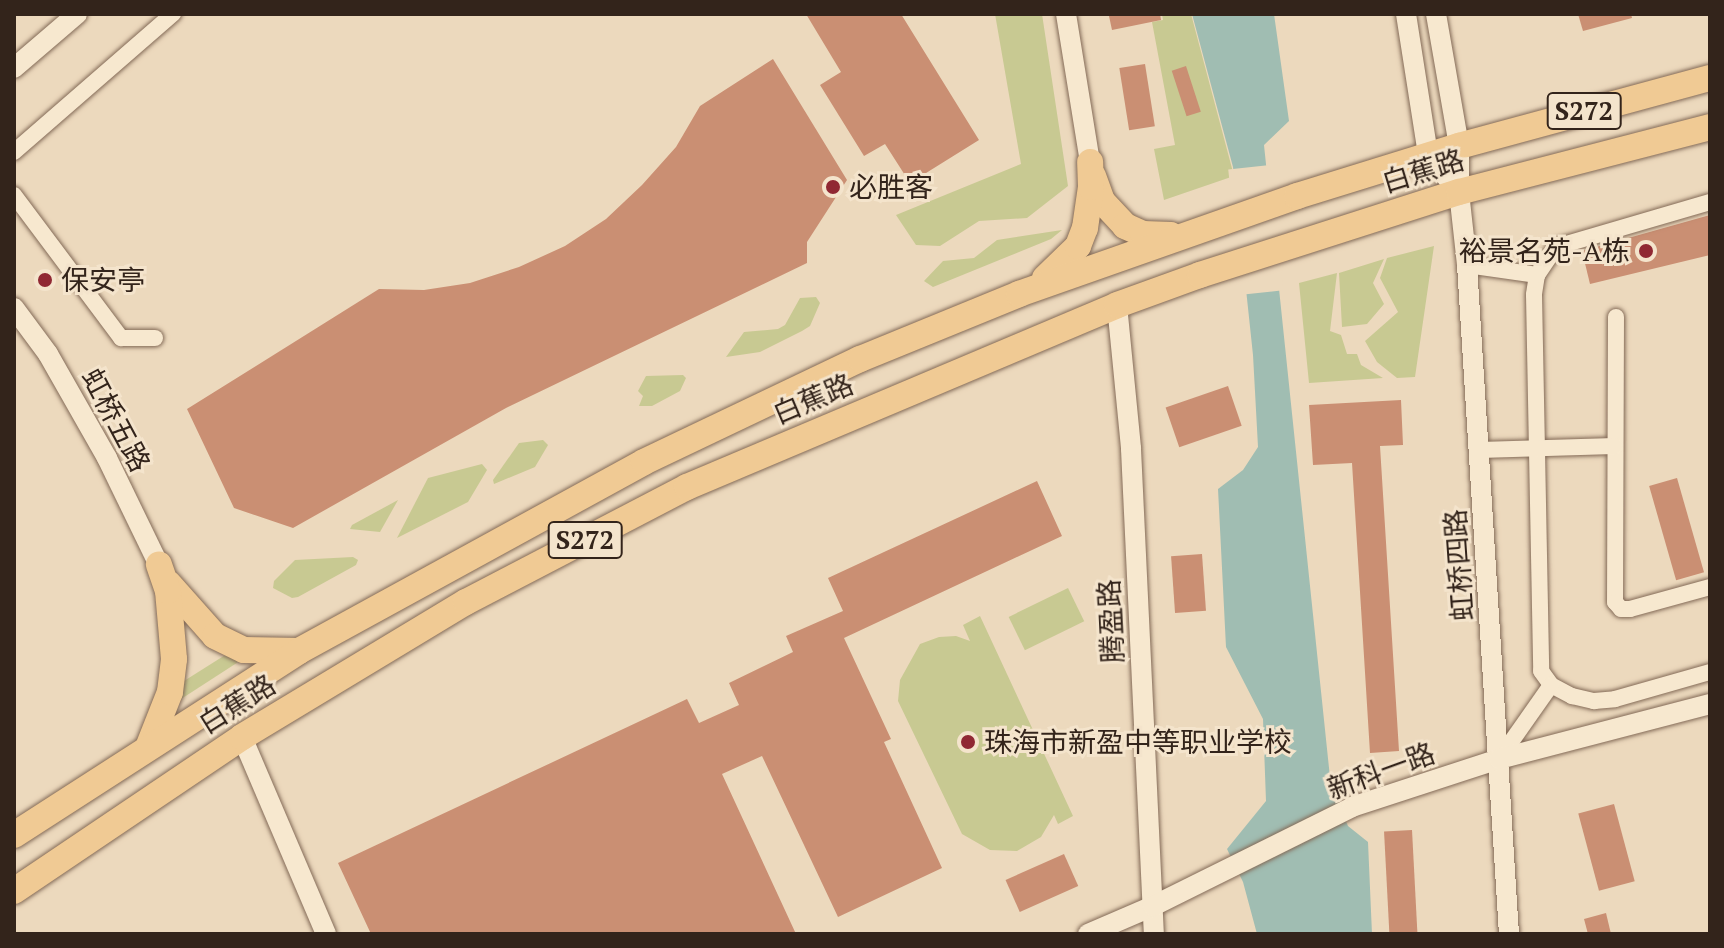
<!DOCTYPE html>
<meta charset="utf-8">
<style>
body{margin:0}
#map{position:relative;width:1724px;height:948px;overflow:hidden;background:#ecd9bd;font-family:"PT Serif","Noto Sans SC",serif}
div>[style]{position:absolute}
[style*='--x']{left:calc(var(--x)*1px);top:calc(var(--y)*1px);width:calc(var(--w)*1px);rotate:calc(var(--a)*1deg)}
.green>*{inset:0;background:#c8c992;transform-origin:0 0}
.water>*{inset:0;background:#a0bdb2}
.pier>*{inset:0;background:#ecd9bd;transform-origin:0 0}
.building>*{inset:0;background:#ca8f73;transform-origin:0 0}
.roads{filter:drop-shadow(0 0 2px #836a57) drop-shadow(0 0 2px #836a57)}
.minor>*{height:16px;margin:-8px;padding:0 8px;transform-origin:8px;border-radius:8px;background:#f7e8cf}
.tertiary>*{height:20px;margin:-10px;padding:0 10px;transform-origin:10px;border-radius:10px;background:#f7e8cf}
.primary>*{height:26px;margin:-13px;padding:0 13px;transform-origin:13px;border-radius:13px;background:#f0ca94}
.dots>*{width:22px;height:22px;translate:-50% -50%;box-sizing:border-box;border:4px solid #f4e4cc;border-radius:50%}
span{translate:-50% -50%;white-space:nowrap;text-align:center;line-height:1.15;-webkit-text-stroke:6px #f4e4cc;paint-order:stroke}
.shield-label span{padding:2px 6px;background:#f4e4cc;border:2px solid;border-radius:6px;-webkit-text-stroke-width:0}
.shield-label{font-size:26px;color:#33241b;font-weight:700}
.street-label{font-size:28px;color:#33241b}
.poi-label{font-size:28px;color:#33241b}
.left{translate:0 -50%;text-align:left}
.right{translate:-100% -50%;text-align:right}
.frame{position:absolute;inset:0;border:16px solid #33241b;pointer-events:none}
</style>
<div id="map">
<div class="green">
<i style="clip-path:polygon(995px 14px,1042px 14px,1068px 186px,1027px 218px,979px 221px,940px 246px,916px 245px,896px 215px,1021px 164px)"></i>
<i style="clip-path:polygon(1162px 14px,1191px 14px,1234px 176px,1164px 200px,1154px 149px,1175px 145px,1152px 22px,1163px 20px)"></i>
<i style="clip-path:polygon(1062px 230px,1051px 239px,933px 287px,924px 281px,943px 261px,974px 258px,997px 240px)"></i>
<i style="clip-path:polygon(1434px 246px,1415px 377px,1397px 378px,1377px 362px,1365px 341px,1398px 312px,1380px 278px,1387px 258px)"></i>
<i style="clip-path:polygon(1384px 259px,1373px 283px,1384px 304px,1367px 324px,1342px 327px,1339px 273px)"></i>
<i style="clip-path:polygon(1337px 273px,1330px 331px,1341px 335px,1347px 354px,1357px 354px,1361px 365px,1383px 378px,1309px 383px,1299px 283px)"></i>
<i style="clip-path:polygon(816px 297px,820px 303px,810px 326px,802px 331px,760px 352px,726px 357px,744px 332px,778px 329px,785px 325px,800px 298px)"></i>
<i style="clip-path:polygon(683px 375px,686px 378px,680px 391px,652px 406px,639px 406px,643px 396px,638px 391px,646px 376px)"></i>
<i style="clip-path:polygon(543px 440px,548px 445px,535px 467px,494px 484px,493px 480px,519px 443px)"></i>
<i style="clip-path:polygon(482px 464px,487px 470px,468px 502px,397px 538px,428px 478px)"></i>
<i style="clip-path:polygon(398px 500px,380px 532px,350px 529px,352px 525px)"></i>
<i style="clip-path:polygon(353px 557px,358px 560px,356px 565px,298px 597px,292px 598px,273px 588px,274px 581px,295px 560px)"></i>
<i style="left:1068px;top:588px;width:37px;height:66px;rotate:64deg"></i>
<i style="clip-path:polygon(980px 616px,1073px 816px,1058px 824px,1054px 815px,1041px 837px,1017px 851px,990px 850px,962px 834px,898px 701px,900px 680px,920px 644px,939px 637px,956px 636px,970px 641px,963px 625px)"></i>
<i style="clip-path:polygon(230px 652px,246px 657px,178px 701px,184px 681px)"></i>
</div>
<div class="water">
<i style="clip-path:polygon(1192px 14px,1274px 14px,1289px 121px,1264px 145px,1331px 787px,1348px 826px,1368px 842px,1372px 934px,1257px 934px,1243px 882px,1227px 849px,1266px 801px,1263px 719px,1226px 647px,1218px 489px,1243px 470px,1258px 447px,1253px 355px,1233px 167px)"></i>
</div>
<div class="pier">
<i style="left:1270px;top:165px;width:126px;height:42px;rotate:84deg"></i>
</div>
<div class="building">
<i style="clip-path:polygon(806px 14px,901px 14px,979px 140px,910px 183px,885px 144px,864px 156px,820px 85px,841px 72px)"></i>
<i style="clip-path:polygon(1117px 14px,1160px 14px,1161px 20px,1112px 30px,1109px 16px)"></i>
<i style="clip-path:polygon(1578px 14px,1631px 14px,1632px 18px,1583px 31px)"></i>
<i style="clip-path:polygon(773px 59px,847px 180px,807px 242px,807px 263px,506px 408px,293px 528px,234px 508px,187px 409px,379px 289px,424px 290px,470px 283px,519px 267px,565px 246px,606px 219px,642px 185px,676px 147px,700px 106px)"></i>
<i style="left:1145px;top:64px;width:63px;height:26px;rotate:81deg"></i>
<i style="left:1186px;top:66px;width:48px;height:15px;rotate:72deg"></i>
<i style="clip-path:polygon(1710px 215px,1710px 255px,1590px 284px,1582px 251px)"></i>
<i style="left:1228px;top:386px;width:42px;height:66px;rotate:71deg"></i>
<i style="clip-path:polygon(1401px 400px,1403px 445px,1380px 446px,1399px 751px,1370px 753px,1352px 463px,1313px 465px,1309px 405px)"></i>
<i style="left:1677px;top:478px;width:98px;height:29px;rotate:74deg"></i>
<i style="clip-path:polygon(1037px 481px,1062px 536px,844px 638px,891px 739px,884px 742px,942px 868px,838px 917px,762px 756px,722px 774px,796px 934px,371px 934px,338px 863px,687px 699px,699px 723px,739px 705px,729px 683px,793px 652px,786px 636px,843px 611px,828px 578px)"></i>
<i style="left:1202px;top:554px;width:57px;height:31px;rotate:86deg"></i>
<i style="left:1614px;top:804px;width:80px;height:37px;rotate:75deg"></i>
<i style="left:1412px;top:830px;width:104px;height:28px;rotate:87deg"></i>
<i style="left:1064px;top:854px;width:35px;height:64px;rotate:66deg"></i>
<i style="clip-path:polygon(1606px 913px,1611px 934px,1588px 934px,1584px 919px)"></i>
</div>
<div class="roads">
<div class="minor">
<i style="--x:14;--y:152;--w:211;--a:-41"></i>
<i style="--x:14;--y:195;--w:179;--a:53.2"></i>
<i style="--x:121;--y:338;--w:34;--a:0"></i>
<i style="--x:1710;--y:202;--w:160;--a:163.7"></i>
<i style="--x:1556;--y:247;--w:34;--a:124"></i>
<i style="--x:1537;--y:275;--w:20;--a:99"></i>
<i style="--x:1534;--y:295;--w:376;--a:88.9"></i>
<i style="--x:1541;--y:671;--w:17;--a:54"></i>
<i style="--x:1551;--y:685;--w:24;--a:28"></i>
<i style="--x:1572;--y:696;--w:23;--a:13"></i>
<i style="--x:1594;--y:701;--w:21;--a:-5"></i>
<i style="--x:1615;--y:699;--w:99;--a:-15.9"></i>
<i style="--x:1467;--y:265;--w:71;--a:8.1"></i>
<i style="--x:1616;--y:317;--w:285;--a:90.2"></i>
<i style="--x:1615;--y:602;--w:9;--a:49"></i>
<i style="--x:1621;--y:609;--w:9;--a:0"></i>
<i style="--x:1630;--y:609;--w:83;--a:-15.4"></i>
<i style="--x:1479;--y:450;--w:136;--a:-1.7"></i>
<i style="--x:1499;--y:759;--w:90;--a:-54.9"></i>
</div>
<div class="tertiary">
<i style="--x:1066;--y:14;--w:150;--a:80.8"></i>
<i style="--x:1406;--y:14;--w:143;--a:81.1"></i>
<i style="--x:1428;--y:155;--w:48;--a:50"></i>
<i style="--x:1436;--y:14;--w:134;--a:80.1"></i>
<i style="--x:1459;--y:146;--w:46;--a:90"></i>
<i style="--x:1459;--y:192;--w:73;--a:83.7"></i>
<i style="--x:1467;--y:265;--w:670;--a:86.41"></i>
<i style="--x:14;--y:68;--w:83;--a:-40.6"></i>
<i style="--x:1117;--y:305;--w:145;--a:84.4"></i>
<i style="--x:1131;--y:449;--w:486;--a:87.3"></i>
<i style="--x:14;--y:308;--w:57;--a:53.5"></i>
<i style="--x:48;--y:354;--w:120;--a:60.4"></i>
<i style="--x:107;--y:458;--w:119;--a:64.1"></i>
<i style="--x:242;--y:737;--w:214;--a:66.9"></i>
<i style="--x:1088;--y:934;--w:71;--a:-23.3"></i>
<i style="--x:1153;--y:906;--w:222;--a:-26.4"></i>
<i style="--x:1352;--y:807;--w:155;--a:-18.1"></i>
<i style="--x:1499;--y:759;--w:218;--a:-14.6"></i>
</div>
<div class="primary">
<i style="--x:1093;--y:176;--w:27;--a:70"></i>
<i style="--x:1102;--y:201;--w:34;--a:47"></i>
<i style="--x:1125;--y:226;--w:20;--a:24"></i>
<i style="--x:1143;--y:234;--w:28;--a:2"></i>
<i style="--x:1045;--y:278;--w:46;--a:-44.1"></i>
<i style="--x:1078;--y:246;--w:19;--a:-69"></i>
<i style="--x:1085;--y:228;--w:41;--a:-81.7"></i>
<i style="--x:1091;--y:187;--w:25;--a:-92"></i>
<i style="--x:169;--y:584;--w:69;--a:48.5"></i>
<i style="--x:215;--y:636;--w:32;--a:26"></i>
<i style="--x:244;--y:650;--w:55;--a:1"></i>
<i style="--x:149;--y:745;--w:57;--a:-68.4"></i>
<i style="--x:170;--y:692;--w:33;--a:-83"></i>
<i style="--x:174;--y:659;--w:68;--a:-95"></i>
<i style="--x:168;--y:591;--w:28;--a:-109"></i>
<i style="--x:14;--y:835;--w:339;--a:-32.8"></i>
<i style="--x:299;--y:651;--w:393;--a:-28.7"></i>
<i style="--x:644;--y:462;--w:239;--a:-25.5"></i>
<i style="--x:860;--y:359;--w:172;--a:-22.2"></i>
<i style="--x:1019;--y:294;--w:295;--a:-19.4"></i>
<i style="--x:1297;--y:196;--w:170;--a:-17.2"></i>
<i style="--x:1459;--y:146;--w:260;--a:-15.2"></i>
<i style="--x:14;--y:891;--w:275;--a:-34"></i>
<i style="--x:242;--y:737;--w:262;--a:-31.1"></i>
<i style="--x:466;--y:602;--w:249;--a:-27.5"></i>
<i style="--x:687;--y:487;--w:467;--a:-22.9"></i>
<i style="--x:1117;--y:305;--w:88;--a:-19.9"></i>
<i style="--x:1200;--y:275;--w:272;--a:-17.8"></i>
<i style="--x:1459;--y:192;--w:259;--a:-14.5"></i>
</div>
</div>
<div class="dots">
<i style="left:833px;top:187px;background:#902833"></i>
<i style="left:1646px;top:251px;background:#902833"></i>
<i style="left:45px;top:280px;background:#902833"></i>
<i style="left:968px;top:742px;background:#902833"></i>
</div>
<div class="shield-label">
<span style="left:1584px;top:111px">S272</span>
<span style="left:585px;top:540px">S272</span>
</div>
<div class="street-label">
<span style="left:1423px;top:171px;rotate:-17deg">白蕉路</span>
<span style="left:813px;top:399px;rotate:-23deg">白蕉路</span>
<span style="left:116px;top:420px;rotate:62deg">虹桥五路</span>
<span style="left:1459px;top:565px;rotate:-94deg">虹桥四路</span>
<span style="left:1111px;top:621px;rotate:-93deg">腾盈路</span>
<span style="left:237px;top:704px;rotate:-32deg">白蕉路</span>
<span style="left:1381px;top:771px;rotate:-20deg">新科一路</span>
</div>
<div class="poi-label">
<span class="left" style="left:849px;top:187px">必胜客</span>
<span class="right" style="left:1630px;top:251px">裕景名苑-A栋</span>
<span class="left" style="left:61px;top:280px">保安亭</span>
<span class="left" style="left:984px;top:742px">珠海市新盈中等职业学校</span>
</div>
<div class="frame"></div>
</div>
